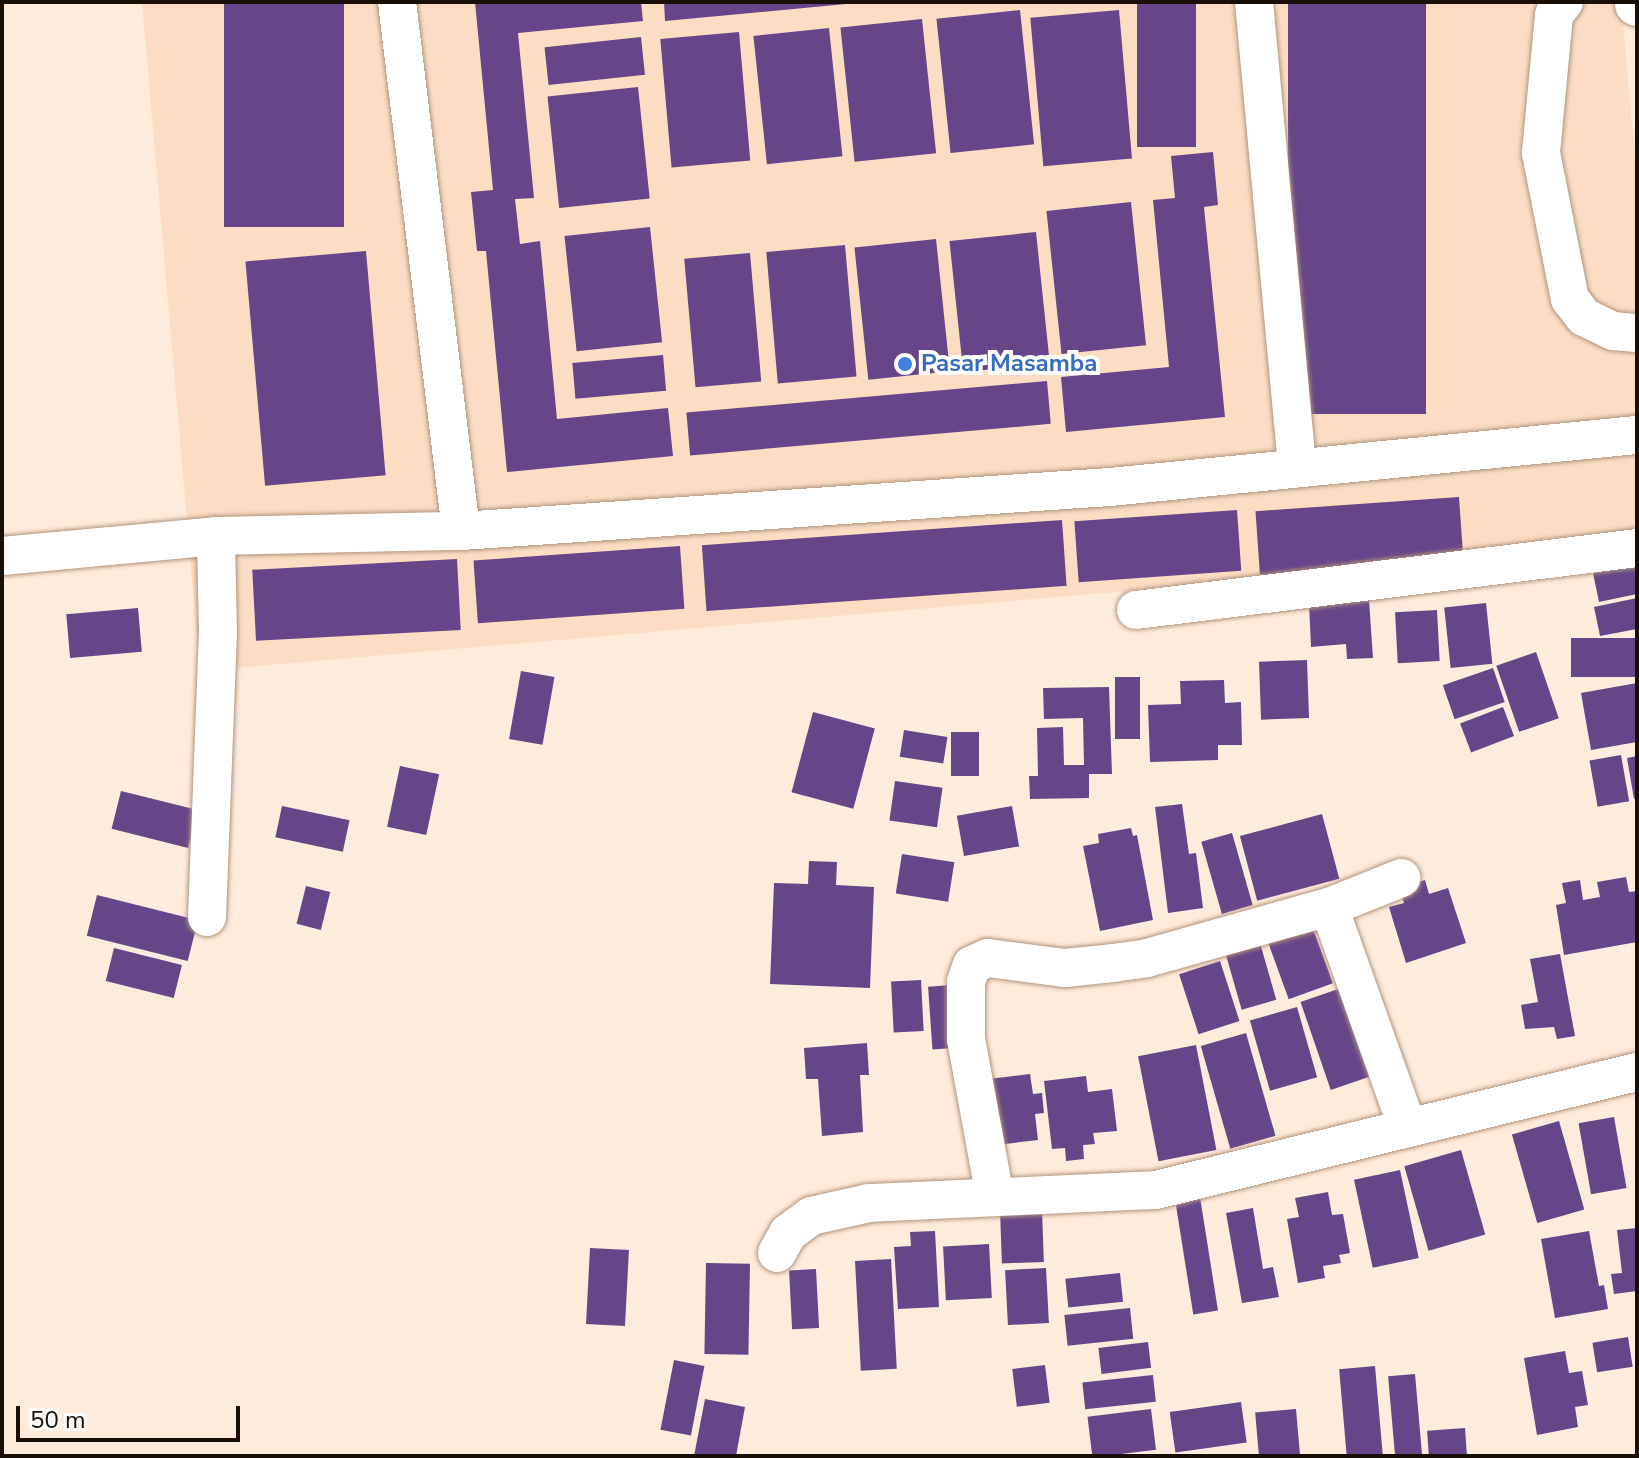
<!DOCTYPE html>
<style>
body{margin:0}
#map{position:relative;width:1639px;height:1458px;overflow:hidden;background:#ffebdc;font-family:"Nunito Sans",sans-serif}
div>[style]{position:absolute}
[style*='--x']{left:calc(var(--x)*1px);top:calc(var(--y)*1px);width:calc(var(--w)*1px);rotate:calc(var(--a)*1deg)}
.built>*{inset:0;background:#fbddc4}
.building>*{inset:0;background:#664689;transform-origin:0 0}
.roads{filter:drop-shadow(0 0 2px #b1947c) drop-shadow(0 0 2px #b1947c)}
.minor>*{height:38px;margin:-19px;padding:0 19px;transform-origin:19px;border-radius:19px;background:#fff}
.highway>*{height:44px;margin:-22px;padding:0 22px;transform-origin:22px;border-radius:22px;background:#fff}
.dots>*{width:22px;height:22px;translate:-50% -50%;box-sizing:border-box;border:4px solid #fcfcfc;border-radius:50%}
span{translate:-50% -50%;white-space:nowrap;text-align:center;line-height:1.15;-webkit-text-stroke:8px #fcfcfc;paint-order:stroke}
.shop-label{font-size:24px;color:#366cbe;font-weight:700}
.left{translate:0 -50%;text-align:left}
.frame{position:absolute;inset:0;border:4px solid #190f06;pointer-events:none}
.scale{position:absolute;left:16px;top:1406px;width:224px;height:36px;box-sizing:border-box;border:4px solid #190f06;border-top:0;padding-left:10px;font-size:24px;line-height:28px;white-space:nowrap;color:#190f06;-webkit-text-stroke:6px #fcfcfc;paint-order:stroke}
</style>
<div id="map">
<div class="built">
<i style="clip-path:polygon(142px 2px,1621px 2px,1637px 180px,1637px 547px,200px 671px)"></i>
</div>
<div class="building">
<i style="left:224px;top:2px;width:120px;height:225px"></i>
<i style="clip-path:polygon(475px 2px,641px 2px,643px 21px,518px 33px,534px 198px,515px 199px,520px 244px,540px 241px,557px 419px,668px 408px,673px 456px,507px 472px,486px 251px,477px 251px,471px 192px,493px 190px)"></i>
<i style="clip-path:polygon(664px 2px,846px 2px,846px 4px,665px 21px)"></i>
<i style="left:1137px;top:2px;width:59px;height:145px"></i>
<i style="left:1288px;top:2px;width:138px;height:412px"></i>
<i style="left:1020px;top:10px;width:135px;height:84px;rotate:84deg"></i>
<i style="left:1119px;top:10px;width:149px;height:89px;rotate:85deg"></i>
<i style="left:922px;top:19px;width:135px;height:82px;rotate:84deg"></i>
<i style="left:829px;top:28px;width:129px;height:76px;rotate:84deg"></i>
<i style="left:739px;top:32px;width:129px;height:79px;rotate:85deg"></i>
<i style="left:641px;top:37px;width:38px;height:97px;rotate:84deg"></i>
<i style="left:638px;top:87px;width:112px;height:91px;rotate:84deg"></i>
<i style="clip-path:polygon(1213px 152px,1218px 205px,1204px 207px,1225px 417px,1066px 432px,1061px 377px,1169px 367px,1153px 200px,1175px 198px,1171px 156px)"></i>
<i style="left:1131px;top:202px;width:144px;height:85px;rotate:84deg"></i>
<i style="left:650px;top:227px;width:116px;height:86px;rotate:84deg"></i>
<i style="left:1036px;top:232px;width:132px;height:87px;rotate:84deg"></i>
<i style="left:936px;top:239px;width:133px;height:82px;rotate:84deg"></i>
<i style="left:845px;top:245px;width:132px;height:79px;rotate:85deg"></i>
<i style="left:366px;top:251px;width:225px;height:121px;rotate:85deg"></i>
<i style="left:750px;top:253px;width:129px;height:66px;rotate:85deg"></i>
<i style="left:663px;top:355px;width:36px;height:91px;rotate:85deg"></i>
<i style="left:1047px;top:381px;width:43px;height:362px;rotate:85deg"></i>
<i style="left:1459px;top:497px;width:64px;height:204px;rotate:86deg"></i>
<i style="left:1237px;top:510px;width:61px;height:163px;rotate:86deg"></i>
<i style="left:1062px;top:520px;width:66px;height:361px;rotate:86deg"></i>
<i style="left:680px;top:546px;width:63px;height:207px;rotate:86deg"></i>
<i style="left:457px;top:559px;width:71px;height:205px;rotate:87deg"></i>
<i style="clip-path:polygon(1637px 564px,1637px 594px,1599px 602px,1593px 573px)"></i>
<i style="clip-path:polygon(1637px 598px,1637px 629px,1600px 636px,1594px 607px)"></i>
<i style="clip-path:polygon(1369px 600px,1373px 658px,1347px 659px,1346px 644px,1311px 647px,1309px 604px)"></i>
<i style="left:1486px;top:603px;width:61px;height:42px;rotate:84deg"></i>
<i style="left:138px;top:608px;width:44px;height:72px;rotate:85deg"></i>
<i style="left:1437px;top:610px;width:51px;height:42px;rotate:87deg"></i>
<i style="left:1637px;top:638px;width:39px;height:66px;rotate:90deg"></i>
<i style="left:1536px;top:652px;width:70px;height:42px;rotate:71deg"></i>
<i style="left:1307px;top:660px;width:58px;height:48px;rotate:88deg"></i>
<i style="left:1493px;top:668px;width:36px;height:53px;rotate:71deg"></i>
<i style="left:521px;top:671px;width:34px;height:69px;rotate:10deg"></i>
<i style="left:1115px;top:677px;width:25px;height:62px"></i>
<i style="clip-path:polygon(1224px 680px,1225px 703px,1241px 702px,1242px 745px,1218px 745px,1218px 760px,1150px 762px,1148px 705px,1181px 704px,1180px 681px)"></i>
<i style="clip-path:polygon(1637px 683px,1637px 742px,1591px 750px,1581px 693px)"></i>
<i style="clip-path:polygon(1109px 687px,1112px 774px,1089px 774px,1089px 798px,1030px 799px,1029px 776px,1038px 776px,1037px 728px,1063px 727px,1064px 765px,1084px 765px,1083px 718px,1044px 719px,1043px 688px)"></i>
<i style="left:1503px;top:707px;width:31px;height:46px;rotate:69deg"></i>
<i style="left:813px;top:712px;width:64px;height:83px;rotate:15deg"></i>
<i style="left:904px;top:730px;width:44px;height:27px;rotate:9deg"></i>
<i style="left:951px;top:732px;width:28px;height:44px"></i>
<i style="left:1621px;top:755px;width:47px;height:32px;rotate:80deg"></i>
<i style="clip-path:polygon(1637px 756px,1637px 798px,1634px 799px,1627px 758px)"></i>
<i style="left:400px;top:766px;width:40px;height:62px;rotate:12deg"></i>
<i style="left:895px;top:781px;width:48px;height:40px;rotate:8deg"></i>
<i style="left:121px;top:791px;width:79px;height:39px;rotate:14deg"></i>
<i style="clip-path:polygon(1182px 804px,1189px 854px,1196px 853px,1203px 908px,1168px 913px,1155px 807px)"></i>
<i style="left:282px;top:806px;width:69px;height:32px;rotate:12deg"></i>
<i style="left:1012px;top:806px;width:41px;height:56px;rotate:80deg"></i>
<i style="left:1322px;top:814px;width:67px;height:85px;rotate:75deg"></i>
<i style="clip-path:polygon(1131px 828px,1133px 836px,1137px 835px,1153px 920px,1100px 931px,1083px 846px,1099px 843px,1098px 834px)"></i>
<i style="left:1232px;top:833px;width:75px;height:32px;rotate:74deg"></i>
<i style="left:902px;top:854px;width:53px;height:40px;rotate:9deg"></i>
<i style="clip-path:polygon(809px 861px,837px 862px,836px 885px,874px 887px,870px 988px,770px 984px,774px 883px,808px 884px)"></i>
<i style="clip-path:polygon(1626px 877px,1629px 892px,1637px 891px,1637px 942px,1564px 955px,1556px 905px,1566px 903px,1562px 883px,1580px 880px,1583px 900px,1600px 897px,1597px 882px)"></i>
<i style="clip-path:polygon(1425px 880px,1429px 894px,1448px 888px,1466px 943px,1406px 963px,1389px 907px,1404px 903px,1399px 888px)"></i>
<i style="left:306px;top:886px;width:25px;height:39px;rotate:14deg"></i>
<i style="left:97px;top:895px;width:104px;height:42px;rotate:14deg"></i>
<i style="left:1311px;top:923px;width:64px;height:47px;rotate:70deg"></i>
<i style="left:1260px;top:943px;width:59px;height:36px;rotate:74deg"></i>
<i style="left:114px;top:948px;width:70px;height:34px;rotate:14deg"></i>
<i style="clip-path:polygon(1560px 954px,1575px 1036px,1557px 1039px,1554px 1027px,1525px 1029px,1521px 1005px,1538px 1002px,1530px 959px)"></i>
<i style="left:1220px;top:961px;width:63px;height:43px;rotate:72deg"></i>
<i style="left:921px;top:980px;width:51px;height:30px;rotate:87deg"></i>
<i style="left:952px;top:985px;width:63px;height:24px;rotate:86deg"></i>
<i style="left:1344px;top:987px;width:93px;height:46px;rotate:71deg"></i>
<i style="left:1297px;top:1007px;width:73px;height:49px;rotate:74deg"></i>
<i style="left:1246px;top:1033px;width:107px;height:47px;rotate:74deg"></i>
<i style="clip-path:polygon(867px 1043px,869px 1075px,860px 1075px,863px 1132px,822px 1136px,818px 1079px,806px 1079px,804px 1048px)"></i>
<i style="left:1196px;top:1045px;width:107px;height:59px;rotate:79deg"></i>
<i style="clip-path:polygon(1030px 1074px,1033px 1094px,1042px 1093px,1044px 1113px,1035px 1114px,1038px 1140px,996px 1145px,988px 1079px)"></i>
<i style="clip-path:polygon(1086px 1076px,1088px 1092px,1112px 1089px,1117px 1131px,1093px 1133px,1095px 1144px,1083px 1145px,1084px 1159px,1066px 1161px,1065px 1148px,1052px 1149px,1044px 1081px)"></i>
<i style="left:1614px;top:1117px;width:72px;height:36px;rotate:80deg"></i>
<i style="left:1559px;top:1121px;width:92px;height:49px;rotate:74deg"></i>
<i style="left:1461px;top:1150px;width:88px;height:59px;rotate:74deg"></i>
<i style="left:1400px;top:1170px;width:90px;height:47px;rotate:78deg"></i>
<i style="clip-path:polygon(1328px 1192px,1332px 1215px,1343px 1214px,1350px 1253px,1339px 1255px,1341px 1263px,1323px 1266px,1325px 1278px,1298px 1283px,1287px 1219px,1299px 1217px,1295px 1198px)"></i>
<i style="left:1200px;top:1197px;width:115px;height:25px;rotate:81deg"></i>
<i style="clip-path:polygon(1253px 1208px,1263px 1269px,1273px 1267px,1279px 1297px,1242px 1303px,1226px 1213px)"></i>
<i style="left:1042px;top:1209px;width:53px;height:42px;rotate:88deg"></i>
<i style="clip-path:polygon(1637px 1228px,1637px 1291px,1614px 1294px,1611px 1274px,1622px 1273px,1617px 1230px)"></i>
<i style="clip-path:polygon(935px 1231px,939px 1307px,898px 1309px,894px 1247px,911px 1246px,910px 1232px)"></i>
<i style="clip-path:polygon(1589px 1231px,1599px 1286px,1604px 1285px,1608px 1309px,1555px 1318px,1541px 1239px)"></i>
<i style="left:989px;top:1244px;width:54px;height:46px;rotate:87deg"></i>
<i style="left:590px;top:1248px;width:39px;height:76px;rotate:3deg"></i>
<i style="left:891px;top:1259px;width:110px;height:36px;rotate:87deg"></i>
<i style="left:706px;top:1263px;width:44px;height:91px;rotate:1deg"></i>
<i style="left:1046px;top:1268px;width:55px;height:41px;rotate:87deg"></i>
<i style="left:816px;top:1269px;width:59px;height:27px;rotate:87deg"></i>
<i style="left:1120px;top:1273px;width:29px;height:55px;rotate:84deg"></i>
<i style="left:1130px;top:1308px;width:31px;height:66px;rotate:84deg"></i>
<i style="left:1628px;top:1337px;width:30px;height:36px;rotate:81deg"></i>
<i style="left:1148px;top:1342px;width:26px;height:50px;rotate:83deg"></i>
<i style="clip-path:polygon(1565px 1351px,1569px 1373px,1582px 1371px,1588px 1405px,1575px 1407px,1578px 1427px,1537px 1435px,1524px 1358px)"></i>
<i style="left:674px;top:1360px;width:31px;height:71px;rotate:11deg"></i>
<i style="left:1045px;top:1365px;width:38px;height:33px;rotate:83deg"></i>
<i style="left:1375px;top:1366px;width:90px;height:36px;rotate:85deg"></i>
<i style="left:1415px;top:1374px;width:82px;height:27px;rotate:85deg"></i>
<i style="left:1153px;top:1375px;width:27px;height:71px;rotate:84deg"></i>
<i style="clip-path:polygon(705px 1399px,745px 1407px,736px 1456px,694px 1456px)"></i>
<i style="left:1241px;top:1402px;width:41px;height:72px;rotate:82deg"></i>
<i style="left:1151px;top:1409px;width:41px;height:64px;rotate:83deg"></i>
<i style="left:1296px;top:1409px;width:47px;height:41px;rotate:85deg"></i>
<i style="left:1465px;top:1428px;width:28px;height:38px;rotate:86deg"></i>
</div>
<div class="roads">
<div class="minor">
<i style="--x:397;--y:2;--w:533;--a:83.1"></i>
<i style="--x:1254;--y:2;--w:468;--a:84.7"></i>
<i style="--x:1564;--y:2;--w:16;--a:128"></i>
<i style="--x:1554;--y:15;--w:139;--a:95.4"></i>
<i style="--x:1541;--y:153;--w:149;--a:78.8"></i>
<i style="--x:1570;--y:299;--w:23;--a:52"></i>
<i style="--x:1584;--y:317;--w:32;--a:26"></i>
<i style="--x:1613;--y:331;--w:24;--a:5"></i>
<i style="--x:2;--y:556;--w:215;--a:-5.3"></i>
<i style="--x:216;--y:536;--w:245;--a:-1.2"></i>
<i style="--x:461;--y:531;--w:650;--a:-3.88"></i>
<i style="--x:1110;--y:487;--w:530;--a:-5.64"></i>
<i style="--x:1136;--y:610;--w:505;--a:-7.05"></i>
<i style="--x:1329;--y:907;--w:78;--a:-21.9"></i>
<i style="--x:207;--y:917;--w:283;--a:-87.8"></i>
<i style="--x:218;--y:634;--w:98;--a:-91.2"></i>
<i style="--x:995;--y:1197;--w:161;--a:-100.4"></i>
<i style="--x:966;--y:1039;--w:57;--a:-90"></i>
<i style="--x:966;--y:982;--w:18;--a:-71"></i>
<i style="--x:972;--y:965;--w:17;--a:-24"></i>
<i style="--x:988;--y:958;--w:78;--a:7.4"></i>
<i style="--x:1065;--y:968;--w:48;--a:-5.9"></i>
<i style="--x:1113;--y:963;--w:34;--a:-8"></i>
<i style="--x:1147;--y:958;--w:189;--a:-15.7"></i>
<i style="--x:1329;--y:907;--w:232;--a:70.4"></i>
<i style="--x:777;--y:1253;--w:23;--a:-61"></i>
<i style="--x:788;--y:1233;--w:29;--a:-36"></i>
<i style="--x:811;--y:1216;--w:59;--a:-12.6"></i>
<i style="--x:869;--y:1203;--w:287;--a:-2.6"></i>
<i style="--x:1156;--y:1190;--w:495;--a:-13.8"></i>
</div>
<div class="highway">
<i style="--x:1637;--y:2;--w:2;--a:90"></i>
</div>
</div>
<div class="dots">
<i style="left:905px;top:364px;background:#3f7fe0"></i>
</div>
<div class="shop-label">
<span class="left" style="left:921px;top:364px">Pasar Masamba</span>
</div>
<div class="frame"></div>
<div class="scale">50 m</div>
</div>
